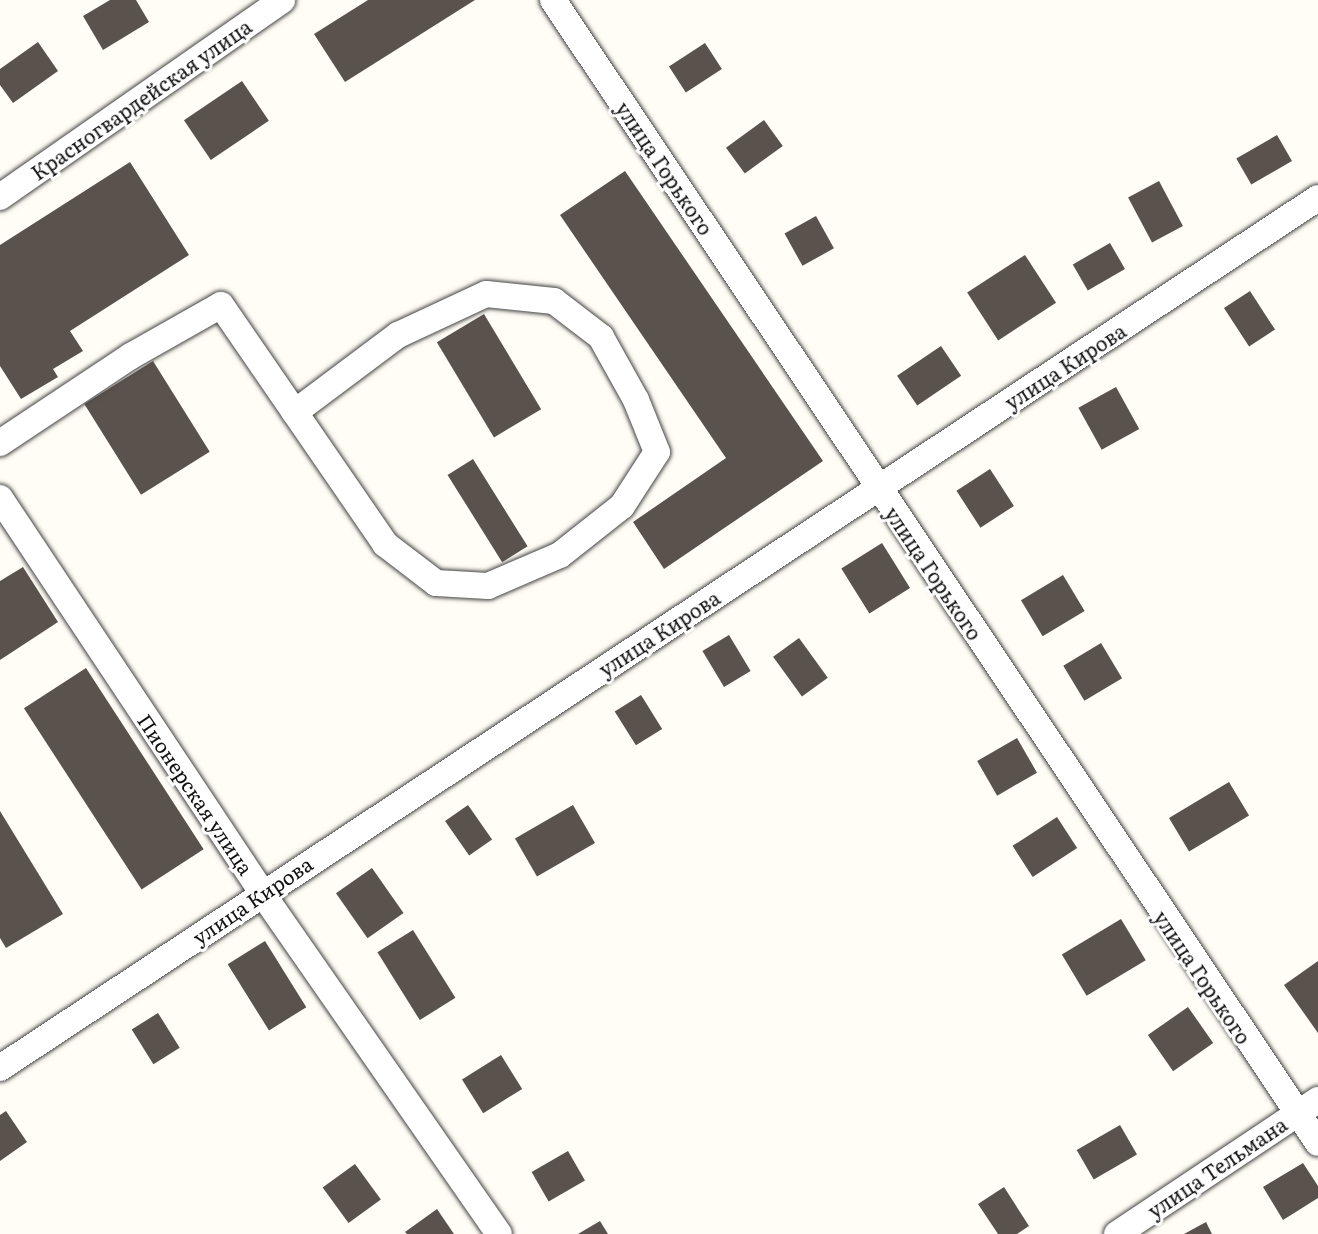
<!DOCTYPE html>
<meta charset="utf-8">
<style>
body{margin:0}
#map{position:relative;width:1318px;height:1234px;overflow:hidden;background:#fffdf5;font-family:Literata,serif}
div>[style]{position:absolute}
[style*='--x']{left:calc(var(--x)*1px);top:calc(var(--y)*1px);width:calc(var(--w)*1px);rotate:calc(var(--a)*1deg)}
.building>*{inset:0;background:#5a524d;transform-origin:0 0}
.roads{filter:drop-shadow(0 0 2px #444) drop-shadow(0 0 2px #444)}
.minor>*{height:26px;margin:-13px;padding:0 13px;transform-origin:13px;border-radius:13px;background:#fff}
span{translate:-50% -50%;white-space:nowrap;text-align:center;line-height:1.15;-webkit-text-stroke:6px #fff;paint-order:stroke}
.street-label{font-size:20px;color:#111}
</style>
<div id="map">
<div class="building">
<i style="clip-path:polygon(110px 0,136px 0,149px 22px,103px 50px,83px 16px)"></i>
<i style="clip-path:polygon(368px 0,475px 0,345px 82px,314px 34px)"></i>
<i style="clip-path:polygon(38px 42px,58px 71px,13px 103px,0 85px,0 69px)"></i>
<i style="left:705px;top:43px;width:31px;height:43px;rotate:57deg"></i>
<i style="left:242px;top:81px;width:48px;height:70px;rotate:56deg"></i>
<i style="left:764px;top:120px;width:32px;height:47px;rotate:54deg"></i>
<i style="left:1277px;top:135px;width:30px;height:47px;rotate:60deg"></i>
<i style="clip-path:polygon(130px 162px,189px 255px,70px 331px,83px 351px,53px 369px,58px 377px,21px 399px,0 366px,0 245px)"></i>
<i style="clip-path:polygon(625px 171px,823px 461px,664px 569px,633px 522px,726px 458px,560px 215px)"></i>
<i style="left:1159px;top:181px;width:51px;height:35px;rotate:62deg"></i>
<i style="left:816px;top:216px;width:37px;height:36px;rotate:61deg"></i>
<i style="left:1110px;top:243px;width:30px;height:43px;rotate:60deg"></i>
<i style="left:1025px;top:255px;width:57px;height:69px;rotate:57deg"></i>
<i style="left:1250px;top:291px;width:46px;height:31px;rotate:57deg"></i>
<i style="left:484px;top:314px;width:111px;height:55px;rotate:59deg"></i>
<i style="left:941px;top:346px;width:36px;height:53px;rotate:56deg"></i>
<i style="left:153px;top:361px;width:107px;height:81px;rotate:58deg"></i>
<i style="left:1116px;top:387px;width:48px;height:43px;rotate:61deg"></i>
<i style="left:473px;top:459px;width:103px;height:30px;rotate:58deg"></i>
<i style="left:990px;top:469px;width:44px;height:40px;rotate:57deg"></i>
<i style="left:882px;top:543px;width:53px;height:48px;rotate:58deg"></i>
<i style="clip-path:polygon(23px 567px,58px 622px,0 660px,0 581px)"></i>
<i style="left:1063px;top:575px;width:42px;height:49px;rotate:59deg"></i>
<i style="left:729px;top:635px;width:42px;height:31px;rotate:59deg"></i>
<i style="left:799px;top:638px;width:49px;height:32px;rotate:54deg"></i>
<i style="left:1101px;top:643px;width:41px;height:44px;rotate:59deg"></i>
<i style="left:86px;top:668px;width:216px;height:74px;rotate:57deg"></i>
<i style="left:641px;top:695px;width:40px;height:31px;rotate:58deg"></i>
<i style="left:1017px;top:738px;width:40px;height:46px;rotate:60deg"></i>
<i style="left:1229px;top:782px;width:39px;height:70px;rotate:59deg"></i>
<i style="left:468px;top:805px;width:42px;height:28px;rotate:55deg"></i>
<i style="left:573px;top:805px;width:44px;height:67px;rotate:60deg"></i>
<i style="clip-path:polygon(0 811px,63px 914px,6px 948px,0 938px)"></i>
<i style="left:1057px;top:817px;width:37px;height:53px;rotate:57deg"></i>
<i style="left:372px;top:868px;width:55px;height:44px;rotate:55deg"></i>
<i style="left:1121px;top:919px;width:48px;height:69px;rotate:59deg"></i>
<i style="left:413px;top:930px;width:80px;height:42px;rotate:58deg"></i>
<i style="left:265px;top:941px;width:78px;height:44px;rotate:58deg"></i>
<i style="clip-path:polygon(1318px 961px,1318px 1033px,1284px 985px)"></i>
<i style="left:1188px;top:1007px;width:44px;height:49px;rotate:55deg"></i>
<i style="left:158px;top:1013px;width:41px;height:31px;rotate:58deg"></i>
<i style="left:501px;top:1055px;width:40px;height:46px;rotate:58deg"></i>
<i style="clip-path:polygon(6px 1111px,27px 1142px,0 1161px,0 1115px)"></i>
<i style="left:1120px;top:1125px;width:34px;height:50px;rotate:60deg"></i>
<i style="left:568px;top:1151px;width:34px;height:42px;rotate:60deg"></i>
<i style="clip-path:polygon(1303px 1163px,1318px 1186px,1318px 1198px,1283px 1220px,1263px 1187px)"></i>
<i style="left:355px;top:1164px;width:44px;height:40px;rotate:54deg"></i>
<i style="clip-path:polygon(1004px 1187px,1029px 1226px,1017px 1234px,998px 1234px,978px 1204px)"></i>
<i style="clip-path:polygon(437px 1209px,454px 1234px,407px 1234px,405px 1232px)"></i>
<i style="clip-path:polygon(600px 1221px,608px 1234px,578px 1234px)"></i>
<i style="clip-path:polygon(1206px 1222px,1212px 1234px,1184px 1234px)"></i>
</div>
<div class="roads">
<div class="minor">
<i style="--x:553;--y:0;--w:1375;--a:56.21"></i>
<i style="--x:0;--y:197;--w:344;--a:-34.9"></i>
<i style="--x:0;--y:443;--w:157;--a:-33.6"></i>
<i style="--x:131;--y:356;--w:103;--a:-29.5"></i>
<i style="--x:221;--y:305;--w:290;--a:55.5"></i>
<i style="--x:385;--y:544;--w:64;--a:37.4"></i>
<i style="--x:436;--y:583;--w:52;--a:3.3"></i>
<i style="--x:488;--y:586;--w:78;--a:-23.3"></i>
<i style="--x:560;--y:555;--w:79;--a:-38.3"></i>
<i style="--x:622;--y:506;--w:64;--a:-57.1"></i>
<i style="--x:657;--y:452;--w:56;--a:-112"></i>
<i style="--x:636;--y:400;--w:72;--a:-119.1"></i>
<i style="--x:601;--y:337;--w:59;--a:-142.5"></i>
<i style="--x:554;--y:301;--w:68;--a:-174.1"></i>
<i style="--x:486;--y:294;--w:97;--a:155"></i>
<i style="--x:398;--y:335;--w:129;--a:143.2"></i>
<i style="--x:0;--y:498;--w:474;--a:56.4"></i>
<i style="--x:262;--y:893;--w:415;--a:55.2"></i>
<i style="--x:0;--y:1068;--w:1579;--a:-33.43"></i>
<i style="--x:1117;--y:1234;--w:242;--a:-33.7"></i>
</div>
</div>
<div class="street-label">
<span style="left:141px;top:99px;rotate:-35deg">Красногвардейская улица</span>
<span style="left:665px;top:168px;rotate:56deg">улица Горького</span>
<span style="left:1065px;top:366px;rotate:-33deg">улица Кирова</span>
<span style="left:934px;top:573px;rotate:56deg">улица Горького</span>
<span style="left:659px;top:633px;rotate:-33deg">улица Кирова</span>
<span style="left:196px;top:794px;rotate:56deg">Пионерская улица</span>
<span style="left:252px;top:900px;rotate:-34deg">улица Кирова</span>
<span style="left:1203px;top:977px;rotate:56deg">улица Горького</span>
<span style="left:1217px;top:1167px;rotate:-34deg">улица Тельмана</span>
</div>
</div>
